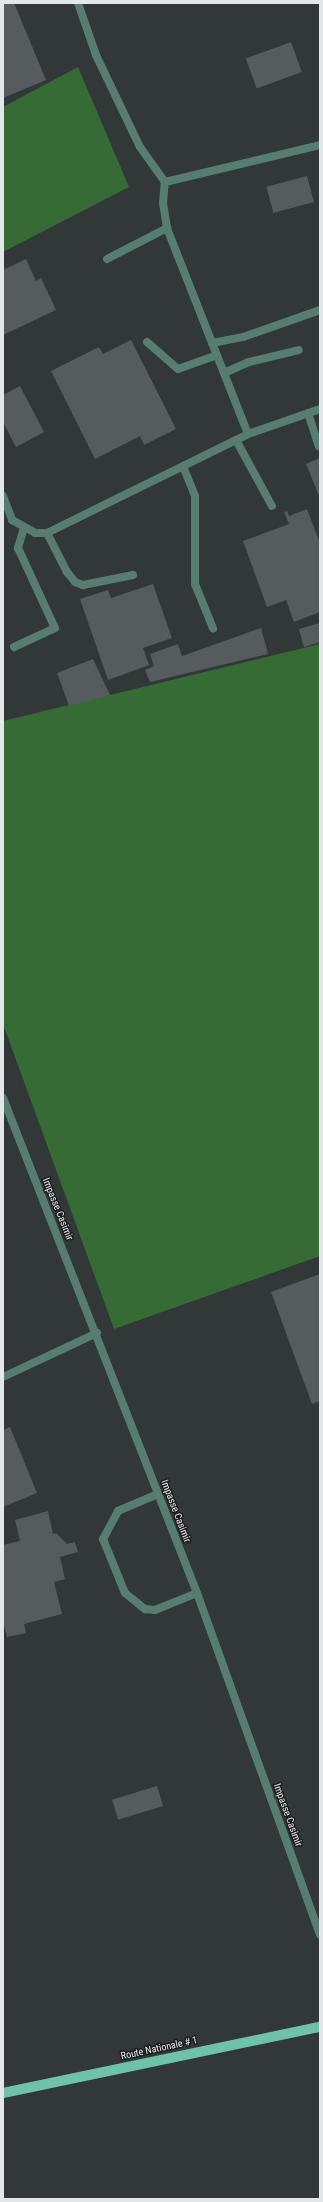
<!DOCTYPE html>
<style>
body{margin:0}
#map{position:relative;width:323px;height:2202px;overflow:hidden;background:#323738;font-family:"Roboto Condensed",sans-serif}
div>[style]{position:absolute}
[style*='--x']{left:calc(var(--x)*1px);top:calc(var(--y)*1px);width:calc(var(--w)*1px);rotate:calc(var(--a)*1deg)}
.green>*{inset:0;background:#376b36}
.building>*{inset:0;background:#565b5e;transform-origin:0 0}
.service>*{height:8px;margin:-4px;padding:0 4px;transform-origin:4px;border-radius:4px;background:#567d70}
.minor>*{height:8px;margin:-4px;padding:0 4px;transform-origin:4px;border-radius:4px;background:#567d70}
.primary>*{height:10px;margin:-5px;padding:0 5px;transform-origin:5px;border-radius:5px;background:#6ec2a9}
span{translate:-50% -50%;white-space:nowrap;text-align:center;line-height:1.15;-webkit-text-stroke:3px #1c1e1e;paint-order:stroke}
.street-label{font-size:10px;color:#e4e7e8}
.frame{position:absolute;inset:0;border:4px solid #e4e7e8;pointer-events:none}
</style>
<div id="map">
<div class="green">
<i style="clip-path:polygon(78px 67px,129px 187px,3px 252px,3px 107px)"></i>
<i style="clip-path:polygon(320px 644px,320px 1256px,114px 1329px,3px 1024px,3px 721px)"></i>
</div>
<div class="building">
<i style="clip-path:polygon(3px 3px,14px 3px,46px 80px,3px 98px)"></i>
<i style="left:291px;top:42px;width:32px;height:48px;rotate:70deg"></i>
<i style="left:307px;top:176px;width:27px;height:42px;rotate:75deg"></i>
<i style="clip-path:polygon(26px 259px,36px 281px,41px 278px,56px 310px,3px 335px,3px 270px)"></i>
<i style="clip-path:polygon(131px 340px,176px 429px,144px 445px,140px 436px,95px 459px,51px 371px,99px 347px,103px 354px)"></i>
<i style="clip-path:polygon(20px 386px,44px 432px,16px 447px,3px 422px,3px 395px)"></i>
<i style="clip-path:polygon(320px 458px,320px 498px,306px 464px)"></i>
<i style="clip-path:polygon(307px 509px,320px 543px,320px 612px,294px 622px,286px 600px,267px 607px,243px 541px,289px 524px,284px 512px,287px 511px,289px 516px)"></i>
<i style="clip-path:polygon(153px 584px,172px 638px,143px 648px,149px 665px,108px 680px,80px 599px,108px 590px,111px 598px)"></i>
<i style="clip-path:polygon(320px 623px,320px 642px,304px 647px,299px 629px)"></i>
<i style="clip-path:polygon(261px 628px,268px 654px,150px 682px,145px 670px,154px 666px,150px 654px,178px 644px,182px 656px)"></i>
<i style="clip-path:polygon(93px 659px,110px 695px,69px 706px,57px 673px)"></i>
<i style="clip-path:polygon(320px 1274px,320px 1401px,312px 1404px,271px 1292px)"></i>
<i style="clip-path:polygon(10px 1427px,37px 1493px,3px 1507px,3px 1430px)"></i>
<i style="clip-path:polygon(48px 1511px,53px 1534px,56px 1533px,67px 1544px,75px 1542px,78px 1552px,60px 1557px,65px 1579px,54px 1582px,62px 1614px,24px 1624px,26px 1633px,7px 1637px,3px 1621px,3px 1545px,20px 1541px,15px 1520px)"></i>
<i style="left:157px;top:1786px;width:21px;height:47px;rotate:73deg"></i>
</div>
<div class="service">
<i style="--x:107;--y:259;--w:68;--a:-27.3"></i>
<i style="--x:147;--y:342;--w:41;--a:41.1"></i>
<i style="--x:178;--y:369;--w:41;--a:-19.7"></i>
<i style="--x:212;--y:343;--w:32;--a:-11"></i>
<i style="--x:243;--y:337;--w:82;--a:-19.3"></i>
<i style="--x:224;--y:373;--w:27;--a:-24"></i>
<i style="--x:249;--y:362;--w:51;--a:-13.5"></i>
<i style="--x:308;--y:413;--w:35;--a:72"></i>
<i style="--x:236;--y:440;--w:75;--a:61.4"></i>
<i style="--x:183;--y:466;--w:32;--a:68"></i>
<i style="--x:195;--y:496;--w:88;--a:90"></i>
<i style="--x:195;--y:584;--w:48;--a:67.8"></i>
<i style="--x:47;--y:533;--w:44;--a:62.9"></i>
<i style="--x:67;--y:572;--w:13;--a:51"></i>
<i style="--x:75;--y:582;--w:9;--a:21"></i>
<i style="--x:83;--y:585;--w:51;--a:-11.3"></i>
<i style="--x:14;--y:647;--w:45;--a:-24.9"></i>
<i style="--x:158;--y:1494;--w:43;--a:157"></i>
<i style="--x:118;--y:1511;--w:32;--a:118"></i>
<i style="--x:103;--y:1539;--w:58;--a:67.8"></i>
<i style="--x:125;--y:1593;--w:26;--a:39"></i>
<i style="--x:145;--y:1609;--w:10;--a:6"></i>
<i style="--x:155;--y:1610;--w:45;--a:-22"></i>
</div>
<div class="minor">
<i style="--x:165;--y:182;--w:159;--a:-13.4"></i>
<i style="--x:248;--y:434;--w:76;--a:-19.1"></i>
<i style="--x:3;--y:496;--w:26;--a:69"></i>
<i style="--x:12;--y:520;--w:26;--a:29"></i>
<i style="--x:35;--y:533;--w:12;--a:0"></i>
<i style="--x:47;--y:533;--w:224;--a:-26.2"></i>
<i style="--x:248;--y:434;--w:221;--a:-111.5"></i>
<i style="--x:167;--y:228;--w:25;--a:-99"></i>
<i style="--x:163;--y:203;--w:21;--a:-85"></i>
<i style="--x:165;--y:182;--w:43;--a:-125.5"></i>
<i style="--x:140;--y:147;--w:102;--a:-115.6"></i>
<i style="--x:96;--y:55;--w:55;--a:-109.1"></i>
<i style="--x:24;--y:528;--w:21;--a:107"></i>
<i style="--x:18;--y:548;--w:88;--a:65.2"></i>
<i style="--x:3;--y:1098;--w:532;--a:68.6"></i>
<i style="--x:197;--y:1593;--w:363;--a:70.2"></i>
<i style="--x:3;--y:1377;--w:104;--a:-25.1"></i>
</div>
<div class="primary">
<i style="--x:3;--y:2093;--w:324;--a:-11.8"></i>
</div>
<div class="street-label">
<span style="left:58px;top:1209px;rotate:68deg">Impasse Casimir</span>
<span style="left:176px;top:1511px;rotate:69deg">Impasse Casimir</span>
<span style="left:288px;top:1815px;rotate:70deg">Impasse Casimir</span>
<span style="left:159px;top:2048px;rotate:-12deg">Route Nationale # 1</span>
</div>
<div class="frame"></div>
</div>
